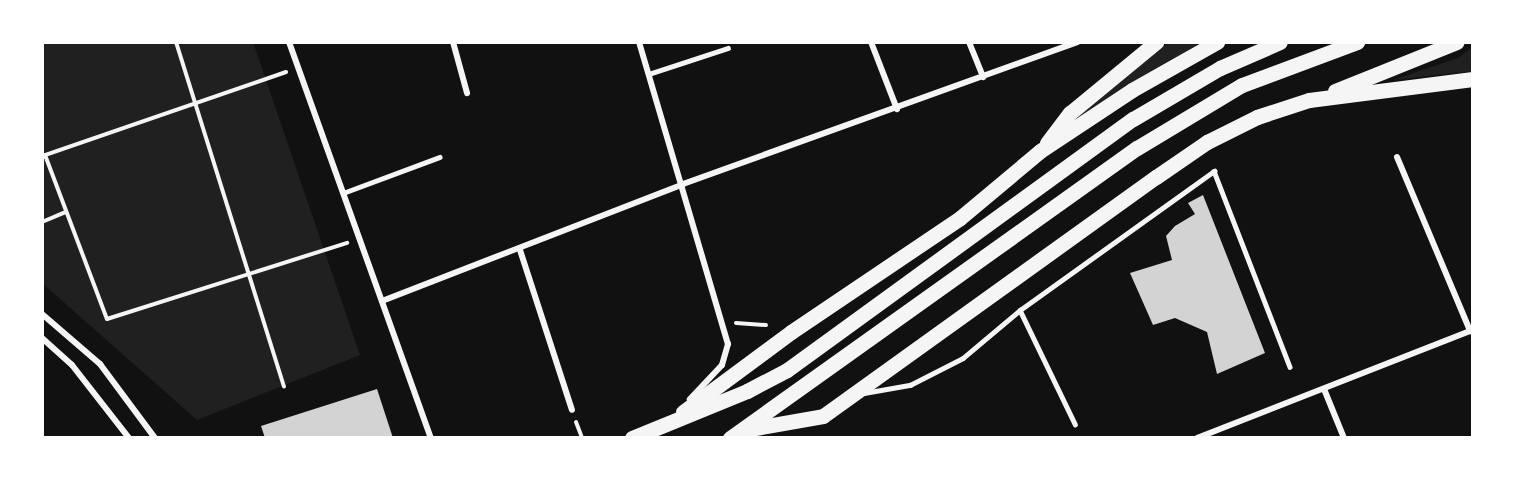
<!DOCTYPE html>
<style>
body{margin:0}
#map{position:relative;width:1515px;height:480px;overflow:hidden;background:#111;font-family:Georgia,serif}
div>[style]{position:absolute}
[style*='--x']{left:calc(var(--x)*1px);top:calc(var(--y)*1px);width:calc(var(--w)*1px);rotate:calc(var(--a)*1deg)}
.green>*{inset:0;background:#202020}
.building>*{inset:0;background:#d3d3d3}
.path>*{height:4px;margin:-2px;padding:0 2px;transform-origin:2px;border-radius:2px;background:#f5f5f5}
.service>*{height:4.5px;margin:-2.25px;padding:0 2.25px;transform-origin:2.25px;border-radius:2.25px;background:#f5f5f5}
.minor>*{height:6px;margin:-3px;padding:0 3px;transform-origin:3px;border-radius:3px;background:#f5f5f5}
.primary>*{height:15px;margin:-7.5px;padding:0 7.5px;transform-origin:7.5px;border-radius:7.5px;background:#f5f5f5}
span{translate:-50% -50%;white-space:nowrap;text-align:center;line-height:1.15;-webkit-text-stroke:6px #fff;paint-order:stroke}
.frame{position:absolute;inset:0;border:44px solid #fff;pointer-events:none}
</style>
<div id="map">
<div class="green">
<i style="clip-path:polygon(42px 42px,253px 42px,360px 355px,197px 420px,42px 283px)"></i>
<i style="clip-path:polygon(1169px 42px,1201px 42px,1066px 128px,1104px 93px)"></i>
<i style="clip-path:polygon(1473px 47px,1473px 71px,1393px 80px,1458px 58px)"></i>
</div>
<div class="building">
<i style="clip-path:polygon(1203px 195px,1265px 353px,1217px 374px,1207px 332px,1175px 318px,1153px 325px,1130px 273px,1172px 260px,1166px 236px,1175px 226px,1195px 214px,1188px 203px)"></i>
<i style="clip-path:polygon(377px 389px,393px 438px,265px 438px,261px 426px)"></i>
</div>
<div class="path">
<i style="--x:176;--y:42;--w:361;--a:72.6"></i>
<i style="--x:286;--y:72;--w:255;--a:161"></i>
<i style="--x:45;--y:155;--w:175;--a:69.3"></i>
<i style="--x:107;--y:319;--w:252;--a:-17.6"></i>
<i style="--x:42;--y:222;--w:26;--a:-23"></i>
<i style="--x:736;--y:323;--w:30;--a:4"></i>
<i style="--x:576;--y:422;--w:17;--a:69"></i>
</div>
<div class="service">
<i style="--x:649;--y:74;--w:83;--a:-18.2"></i>
<i style="--x:343;--y:193;--w:103;--a:-20.4"></i>
<i style="--x:1020;--y:310;--w:127;--a:64.2"></i>
<i style="--x:864;--y:393;--w:47;--a:-9.9"></i>
<i style="--x:910;--y:385;--w:59;--a:-27"></i>
<i style="--x:963;--y:358;--w:75;--a:-40.1"></i>
<i style="--x:1020;--y:310;--w:239;--a:-35.6"></i>
<i style="--x:1214;--y:171;--w:210;--a:68.8"></i>
</div>
<div class="minor">
<i style="--x:289;--y:42;--w:421;--a:70.3"></i>
<i style="--x:453;--y:42;--w:53;--a:74.6"></i>
<i style="--x:639;--y:42;--w:315;--a:73.6"></i>
<i style="--x:728;--y:344;--w:22;--a:106"></i>
<i style="--x:722;--y:365;--w:47;--a:133.3"></i>
<i style="--x:871;--y:42;--w:72;--a:68.8"></i>
<i style="--x:969;--y:42;--w:38;--a:68"></i>
<i style="--x:1397;--y:157;--w:189;--a:67.2"></i>
<i style="--x:520;--y:250;--w:168;--a:72"></i>
<i style="--x:382;--y:301;--w:323;--a:-21.2"></i>
<i style="--x:683;--y:184;--w:419;--a:-19.8"></i>
<i style="--x:42;--y:314;--w:77;--a:40.8"></i>
<i style="--x:100;--y:364;--w:92;--a:53.4"></i>
<i style="--x:42;--y:338;--w:40;--a:42"></i>
<i style="--x:72;--y:365;--w:93;--a:52"></i>
<i style="--x:1324;--y:389;--w:53;--a:67.8"></i>
<i style="--x:1197;--y:438;--w:296;--a:-21.4"></i>
</div>
<div class="primary">
<i style="--x:1335;--y:91;--w:131;--a:-21.9"></i>
<i style="--x:1047;--y:143;--w:38;--a:-53"></i>
<i style="--x:1070;--y:113;--w:112;--a:-39.5"></i>
<i style="--x:683;--y:412;--w:134;--a:-36.5"></i>
<i style="--x:791;--y:332;--w:204;--a:-34"></i>
<i style="--x:960;--y:218;--w:104;--a:-39.9"></i>
<i style="--x:1040;--y:151;--w:110;--a:-33.5"></i>
<i style="--x:1132;--y:90;--w:98;--a:-29.5"></i>
<i style="--x:744;--y:430;--w:80;--a:-10"></i>
<i style="--x:823;--y:416;--w:410;--a:-35.7"></i>
<i style="--x:1156;--y:177;--w:62;--a:-34.5"></i>
<i style="--x:1207;--y:142;--w:56;--a:-26.6"></i>
<i style="--x:1257;--y:117;--w:55;--a:-18.1"></i>
<i style="--x:1309;--y:100;--w:165;--a:-7.3"></i>
<i style="--x:632;--y:438;--w:124;--a:-22.2"></i>
<i style="--x:747;--y:391;--w:45;--a:-27.7"></i>
<i style="--x:787;--y:370;--w:427;--a:-36"></i>
<i style="--x:1133;--y:119;--w:101;--a:-30.4"></i>
<i style="--x:1220;--y:68;--w:65;--a:-23.4"></i>
<i style="--x:730;--y:438;--w:500;--a:-35.5"></i>
<i style="--x:1137;--y:148;--w:122;--a:-31"></i>
<i style="--x:1242;--y:85;--w:123;--a:-20.5"></i>
</div>
<div class="frame"></div>
</div>
